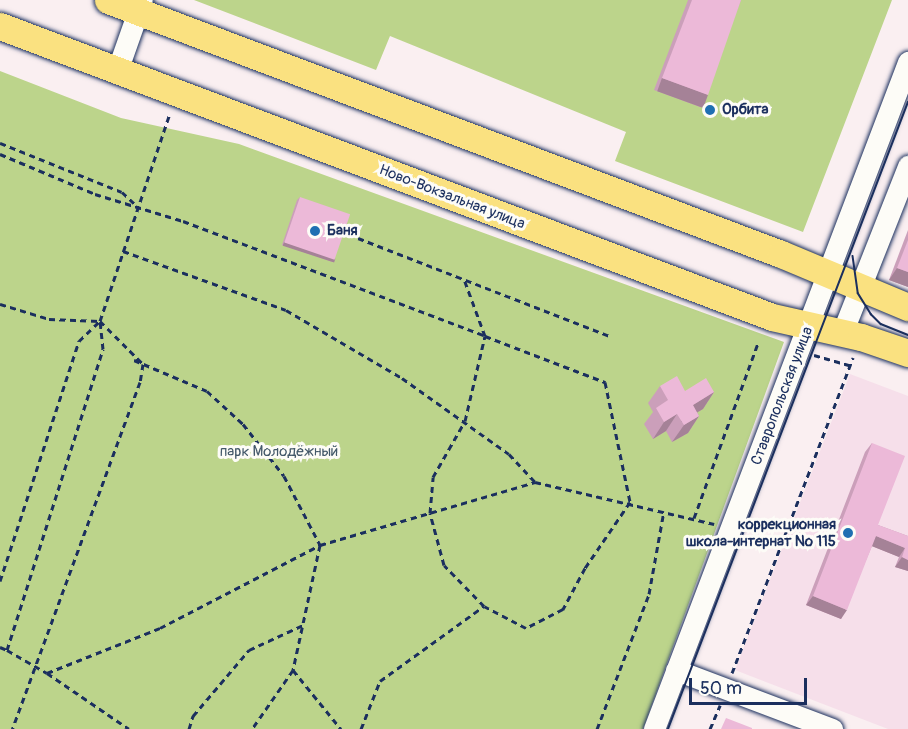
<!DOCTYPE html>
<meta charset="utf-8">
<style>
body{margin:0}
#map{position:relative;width:908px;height:729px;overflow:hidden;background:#faeff1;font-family:Pangolin,sans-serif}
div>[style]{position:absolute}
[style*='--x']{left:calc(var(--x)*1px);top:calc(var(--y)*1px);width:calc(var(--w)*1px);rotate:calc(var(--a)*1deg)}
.built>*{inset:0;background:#f6dfea}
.green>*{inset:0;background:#bcd48b}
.path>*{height:3px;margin-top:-1.5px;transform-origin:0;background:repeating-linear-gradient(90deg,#1b2f5e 0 6px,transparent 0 10.5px)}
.roads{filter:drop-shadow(0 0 2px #1b2f5e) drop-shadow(0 0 2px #1b2f5e)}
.minor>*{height:21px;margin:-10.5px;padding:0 10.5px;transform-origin:10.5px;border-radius:10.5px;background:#fdfcf7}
.major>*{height:27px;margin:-13.5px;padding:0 13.5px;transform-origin:13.5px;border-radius:13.5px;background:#fae180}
.tram>*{height:1.5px;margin:-0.75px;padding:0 0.75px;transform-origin:0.75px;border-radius:0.75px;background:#1b2f5e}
.wall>*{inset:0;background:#cb9fba}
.shaded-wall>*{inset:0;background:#a58297;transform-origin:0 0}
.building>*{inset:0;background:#ecb9d8;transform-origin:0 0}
.dots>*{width:16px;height:16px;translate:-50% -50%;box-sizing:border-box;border:3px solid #fdfcf7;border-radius:50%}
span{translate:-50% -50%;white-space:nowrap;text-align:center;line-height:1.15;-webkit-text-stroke:6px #fdfcf7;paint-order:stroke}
.poi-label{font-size:15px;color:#1b2f5e;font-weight:700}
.left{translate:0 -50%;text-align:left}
.right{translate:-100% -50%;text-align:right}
.street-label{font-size:15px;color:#1b2f5e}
.park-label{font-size:15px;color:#435869}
.scale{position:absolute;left:689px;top:678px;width:118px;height:27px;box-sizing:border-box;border:3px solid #1b2f5e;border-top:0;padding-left:8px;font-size:18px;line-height:21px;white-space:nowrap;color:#1b2f5e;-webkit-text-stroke:4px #fdfcf7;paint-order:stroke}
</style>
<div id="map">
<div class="built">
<i style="clip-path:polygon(850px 374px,908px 396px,908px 729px,888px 729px,735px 670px)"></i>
</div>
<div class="green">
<i style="clip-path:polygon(194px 0,892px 0,803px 232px,615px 161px,626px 132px,390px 36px,376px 70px)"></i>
<i style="clip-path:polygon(0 71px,121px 118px,239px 144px,784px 342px,643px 729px,0 729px)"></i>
</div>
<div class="path">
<i style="--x:0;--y:143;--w:131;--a:21.9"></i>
<i style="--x:122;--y:192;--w:21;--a:43"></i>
<i style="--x:0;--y:154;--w:103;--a:22.8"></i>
<i style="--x:95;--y:194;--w:92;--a:17.1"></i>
<i style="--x:183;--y:221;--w:323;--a:20.8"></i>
<i style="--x:485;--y:336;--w:129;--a:21"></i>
<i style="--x:605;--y:382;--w:123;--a:78.2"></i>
<i style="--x:630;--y:502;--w:80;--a:124.3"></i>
<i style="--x:585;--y:568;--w:47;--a:118.2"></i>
<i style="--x:563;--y:609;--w:42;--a:152.8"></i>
<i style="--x:526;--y:628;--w:47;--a:-152.4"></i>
<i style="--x:484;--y:606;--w:57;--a:-134.3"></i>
<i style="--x:444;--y:565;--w:54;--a:-105.1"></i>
<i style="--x:430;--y:513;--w:36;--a:-85"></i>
<i style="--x:433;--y:477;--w:64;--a:-60.3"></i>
<i style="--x:465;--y:421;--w:87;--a:-76.8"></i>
<i style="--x:485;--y:336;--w:61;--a:-110.2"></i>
<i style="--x:358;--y:238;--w:269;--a:21.3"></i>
<i style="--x:123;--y:251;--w:173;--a:19.9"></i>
<i style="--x:286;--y:310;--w:134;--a:30.4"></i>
<i style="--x:402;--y:378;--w:131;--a:35.4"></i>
<i style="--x:509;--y:454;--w:38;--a:47"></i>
<i style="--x:0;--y:304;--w:51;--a:17"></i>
<i style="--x:49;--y:319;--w:51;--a:2.2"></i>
<i style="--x:100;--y:321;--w:61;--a:45"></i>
<i style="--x:143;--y:364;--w:18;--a:99"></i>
<i style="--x:140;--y:382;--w:370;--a:110.2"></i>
<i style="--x:814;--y:355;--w:37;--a:16"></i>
<i style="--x:134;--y:360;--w:79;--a:23"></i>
<i style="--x:207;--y:391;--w:49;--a:42.5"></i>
<i style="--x:243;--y:424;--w:66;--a:51.7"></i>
<i style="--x:284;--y:476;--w:78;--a:62.4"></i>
<i style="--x:320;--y:545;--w:128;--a:102.2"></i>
<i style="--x:293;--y:670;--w:72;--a:124.8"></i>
<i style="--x:694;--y:518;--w:186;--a:-69.9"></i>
<i style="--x:0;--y:581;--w:253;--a:-71.8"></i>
<i style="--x:79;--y:341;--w:28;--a:-44"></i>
<i style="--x:0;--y:647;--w:8;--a:23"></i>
<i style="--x:7;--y:650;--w:316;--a:-72.3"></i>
<i style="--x:103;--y:349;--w:28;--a:-96"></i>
<i style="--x:100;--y:321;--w:219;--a:-71.4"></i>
<i style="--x:7;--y:650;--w:46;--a:29.9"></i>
<i style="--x:47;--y:673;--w:122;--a:-21.7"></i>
<i style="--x:160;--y:628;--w:180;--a:-27.4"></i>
<i style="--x:320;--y:545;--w:224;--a:-16.3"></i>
<i style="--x:535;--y:482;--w:184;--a:13.2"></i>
<i style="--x:293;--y:670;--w:76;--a:50.9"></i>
<i style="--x:47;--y:673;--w:99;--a:34.3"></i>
<i style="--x:732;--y:673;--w:338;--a:-69"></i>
<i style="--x:189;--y:729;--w:14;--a:-73"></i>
<i style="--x:193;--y:716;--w:87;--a:-49.7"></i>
<i style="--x:249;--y:650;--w:60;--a:-24.8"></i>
<i style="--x:361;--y:729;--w:52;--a:-68.4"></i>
<i style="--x:380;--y:681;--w:128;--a:-35.8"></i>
<i style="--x:597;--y:729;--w:145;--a:-68.9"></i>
<i style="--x:649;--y:594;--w:84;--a:-79.8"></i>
<i style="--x:710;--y:729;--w:26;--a:-67"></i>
</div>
<div class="roads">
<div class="minor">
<i style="--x:117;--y:71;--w:75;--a:-70.6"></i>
<i style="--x:842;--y:333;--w:180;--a:-68.4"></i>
<i style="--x:676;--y:670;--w:167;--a:20.7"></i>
<i style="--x:654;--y:729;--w:714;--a:-69.15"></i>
</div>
<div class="major">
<i style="--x:108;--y:0;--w:719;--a:20.68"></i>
<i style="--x:781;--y:254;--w:138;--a:22.7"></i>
<i style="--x:0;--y:26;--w:825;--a:20.65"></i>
<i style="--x:772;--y:317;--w:91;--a:12.7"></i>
<i style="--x:861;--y:337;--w:50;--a:18.8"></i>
</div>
</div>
<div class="tram">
<i style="--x:853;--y:256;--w:37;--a:82"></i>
<i style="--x:858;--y:293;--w:25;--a:58"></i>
<i style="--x:871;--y:314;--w:14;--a:45"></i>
<i style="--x:881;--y:324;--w:29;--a:22"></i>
<i style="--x:668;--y:729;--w:671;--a:-69.05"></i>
</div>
<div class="wall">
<i style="clip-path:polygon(688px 0,741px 0,700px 107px,654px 90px)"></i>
<i style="clip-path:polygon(300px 197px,333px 262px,282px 245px,297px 200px)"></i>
<i style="clip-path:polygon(908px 230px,908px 287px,889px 280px)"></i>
<i style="clip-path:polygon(660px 386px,685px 391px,714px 392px,703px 409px,697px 412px,699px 416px,688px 433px,672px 442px,666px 431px,653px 439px,644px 424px,653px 412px,648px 403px)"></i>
<i style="clip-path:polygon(872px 443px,878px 525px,908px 536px,908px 535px,908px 571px,895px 567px,899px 557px,872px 546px,841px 619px,806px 605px,865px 452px)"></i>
</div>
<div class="shaded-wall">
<i style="left:662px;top:78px;width:49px;height:14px;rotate:20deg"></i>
<i style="left:284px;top:242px;width:54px;height:4px;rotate:18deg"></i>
<i style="clip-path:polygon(897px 268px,908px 272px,908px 287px,889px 280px)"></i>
<i style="clip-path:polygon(714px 392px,703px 409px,681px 422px,693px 405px)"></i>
<i style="clip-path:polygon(677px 414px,666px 431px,653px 439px,664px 422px)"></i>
<i style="clip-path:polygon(699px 416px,688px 433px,672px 442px,684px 425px)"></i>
<i style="clip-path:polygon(876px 536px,905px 548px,899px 557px,869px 545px)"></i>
<i style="clip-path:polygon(902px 557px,908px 560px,908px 571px,895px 567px)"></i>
<i style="clip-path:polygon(813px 596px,847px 610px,841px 619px,806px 605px)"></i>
</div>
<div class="building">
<i style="clip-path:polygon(692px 0,741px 0,708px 95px,662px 78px)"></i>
<i style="left:300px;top:197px;width:53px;height:48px;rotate:19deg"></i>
<i style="clip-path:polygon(908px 240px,908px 272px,897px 268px)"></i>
<i style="clip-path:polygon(677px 376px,685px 391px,706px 378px,714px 392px,693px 405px,699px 416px,684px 425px,677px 414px,664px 422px,656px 408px,668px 400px,660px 386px)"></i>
<i style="clip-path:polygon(872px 443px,905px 456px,878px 525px,908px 536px,908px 560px,902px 557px,905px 548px,876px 536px,847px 610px,813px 596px)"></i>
<i style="clip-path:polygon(726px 718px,752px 728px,752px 729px,721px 729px)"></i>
</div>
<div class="dots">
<i style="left:710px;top:110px;background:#1f6fb2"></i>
<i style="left:315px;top:231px;background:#1f6fb2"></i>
<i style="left:848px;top:533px;background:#1f6fb2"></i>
</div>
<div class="poi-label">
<span class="left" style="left:722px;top:110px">Орбита</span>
<span class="left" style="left:327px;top:231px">Баня</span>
<span class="right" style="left:836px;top:533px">коррекционная<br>школа-интернат № 115</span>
</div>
<div class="street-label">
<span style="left:452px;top:197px;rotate:21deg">Ново-Вокзальная улица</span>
<span style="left:782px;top:396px;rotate:-69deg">Ставропольская улица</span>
</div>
<div class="park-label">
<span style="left:279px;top:452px">парк Молодёжный</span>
</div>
<div class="scale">50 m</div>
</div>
